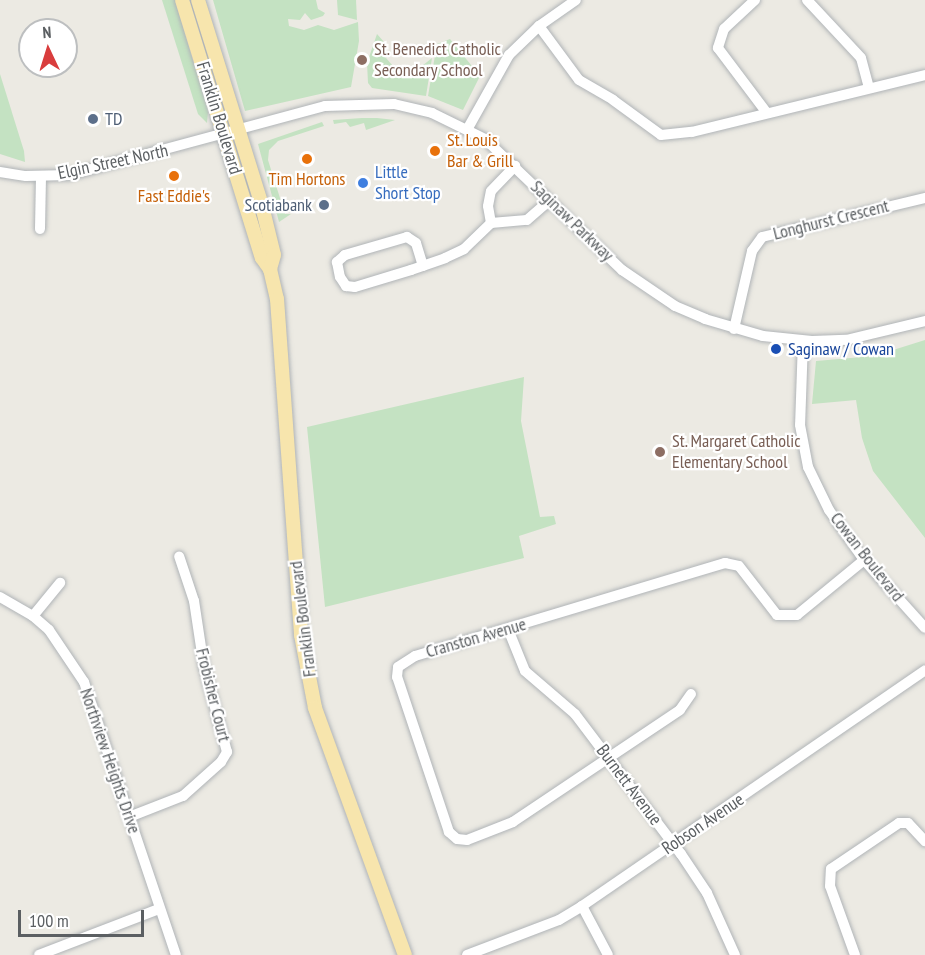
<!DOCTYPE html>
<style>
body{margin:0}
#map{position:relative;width:925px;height:955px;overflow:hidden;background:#eceae3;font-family:"PT Sans Narrow",sans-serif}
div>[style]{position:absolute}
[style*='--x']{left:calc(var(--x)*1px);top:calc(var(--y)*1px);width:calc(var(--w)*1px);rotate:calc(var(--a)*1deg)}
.green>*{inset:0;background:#c4e2c2}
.roads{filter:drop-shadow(0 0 2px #b0b4b7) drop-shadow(0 0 2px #b0b4b7)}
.minor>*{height:10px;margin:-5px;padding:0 5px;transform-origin:5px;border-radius:5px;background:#fff}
.major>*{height:14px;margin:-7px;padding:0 7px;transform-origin:7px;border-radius:7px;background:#f7e5ad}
.dots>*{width:16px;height:16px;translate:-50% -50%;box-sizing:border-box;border:3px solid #fff;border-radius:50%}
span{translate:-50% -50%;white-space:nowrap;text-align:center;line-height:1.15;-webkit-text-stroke:4.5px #fff;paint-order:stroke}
.education-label{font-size:18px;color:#785e54}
.left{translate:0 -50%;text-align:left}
.street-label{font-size:18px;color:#5b5f62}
.service-label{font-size:18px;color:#4e5e75}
.right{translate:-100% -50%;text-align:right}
.food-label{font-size:18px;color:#c56008}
.shop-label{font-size:18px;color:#366cbe}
.transit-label{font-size:18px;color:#164399}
.north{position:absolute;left:18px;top:18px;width:60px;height:60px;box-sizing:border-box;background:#fff;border:2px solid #bdbfc0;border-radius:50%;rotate:356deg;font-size:16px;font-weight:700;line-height:24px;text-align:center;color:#5b5f62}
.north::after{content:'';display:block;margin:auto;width:21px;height:27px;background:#d93d3d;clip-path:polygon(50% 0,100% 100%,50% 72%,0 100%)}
.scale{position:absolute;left:18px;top:910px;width:126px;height:27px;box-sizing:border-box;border:3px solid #5b5f62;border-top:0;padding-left:8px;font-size:18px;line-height:21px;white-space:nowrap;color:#5b5f62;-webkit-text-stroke:4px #fff;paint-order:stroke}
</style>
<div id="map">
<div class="green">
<i style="clip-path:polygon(162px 0,175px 0,208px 112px,207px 123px,198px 114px)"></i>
<i style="clip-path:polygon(213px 0,316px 0,318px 9px,325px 13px,323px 16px,311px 20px,305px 13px,300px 20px,288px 19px,289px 26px,304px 30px,318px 25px,334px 30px,358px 22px,359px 41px,351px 87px,245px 111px)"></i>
<i style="clip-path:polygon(337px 0,356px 0,357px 20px,338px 15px)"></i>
<i style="clip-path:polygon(377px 34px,385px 43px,379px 50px,400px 74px,408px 69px,412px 74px,432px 58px,426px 96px,372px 88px,368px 83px,367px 63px)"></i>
<i style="clip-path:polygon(450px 39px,480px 76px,463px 110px,428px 96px,437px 44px)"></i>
<i style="clip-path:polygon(0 74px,24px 151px,25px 162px,0 154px)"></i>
<i style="clip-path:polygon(362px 118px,377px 118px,395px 120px,366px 130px,364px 123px,350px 127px,346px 122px,334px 124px,333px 120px)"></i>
<i style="clip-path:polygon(322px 122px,324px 126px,278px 141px,269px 150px,268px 160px,285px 214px,291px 214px,279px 222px,258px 144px)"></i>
<i style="clip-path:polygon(925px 340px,925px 538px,873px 471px,862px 438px,856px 400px,812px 404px,816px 361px,874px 356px)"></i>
<i style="clip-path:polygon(524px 377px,521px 421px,540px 517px,554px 516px,556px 524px,519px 536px,524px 558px,325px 607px,307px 427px)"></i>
</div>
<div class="roads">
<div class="minor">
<i style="--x:755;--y:0;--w:42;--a:136.9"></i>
<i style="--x:724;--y:29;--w:20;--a:108"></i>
<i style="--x:718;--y:48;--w:81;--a:53"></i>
<i style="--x:807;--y:0;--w:79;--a:47"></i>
<i style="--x:861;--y:58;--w:31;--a:75"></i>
<i style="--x:539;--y:26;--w:67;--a:53.5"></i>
<i style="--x:579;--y:80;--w:39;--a:30"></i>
<i style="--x:613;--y:100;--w:59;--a:36.1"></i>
<i style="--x:661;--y:135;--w:31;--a:-6"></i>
<i style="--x:692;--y:132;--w:240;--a:-13.7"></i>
<i style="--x:468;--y:128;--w:84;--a:-60.7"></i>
<i style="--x:509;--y:55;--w:42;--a:-44"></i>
<i style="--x:539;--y:26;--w:45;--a:-35.1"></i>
<i style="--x:0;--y:172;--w:26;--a:9"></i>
<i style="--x:26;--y:176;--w:43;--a:-1.3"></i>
<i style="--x:69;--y:175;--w:265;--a:-15.1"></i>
<i style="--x:325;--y:106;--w:69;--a:-1.7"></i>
<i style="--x:394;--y:104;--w:39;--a:13"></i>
<i style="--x:432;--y:113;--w:59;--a:26.1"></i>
<i style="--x:485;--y:139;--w:190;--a:43.7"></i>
<i style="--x:622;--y:270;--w:64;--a:34.2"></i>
<i style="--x:675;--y:306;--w:33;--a:23"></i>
<i style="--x:705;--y:319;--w:60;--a:16.3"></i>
<i style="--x:763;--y:336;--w:49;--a:5.8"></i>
<i style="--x:812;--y:341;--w:34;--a:-2"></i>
<i style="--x:846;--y:340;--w:81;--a:-13.5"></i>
<i style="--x:491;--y:223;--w:17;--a:-100"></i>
<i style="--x:488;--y:206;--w:15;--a:-79"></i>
<i style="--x:491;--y:191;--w:35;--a:-46"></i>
<i style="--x:40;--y:229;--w:53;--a:-88.9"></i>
<i style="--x:423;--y:266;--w:24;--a:-107"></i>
<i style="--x:416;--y:243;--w:11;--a:-146"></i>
<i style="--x:407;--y:237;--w:65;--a:163.8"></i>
<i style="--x:345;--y:255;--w:11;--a:139"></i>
<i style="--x:337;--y:262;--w:15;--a:79"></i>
<i style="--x:340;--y:277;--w:11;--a:56"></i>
<i style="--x:346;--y:286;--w:9;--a:6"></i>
<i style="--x:355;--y:287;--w:59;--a:-16.9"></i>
<i style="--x:411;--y:270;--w:36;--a:-19"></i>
<i style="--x:445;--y:258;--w:21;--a:-25"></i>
<i style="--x:464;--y:249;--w:37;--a:-44"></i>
<i style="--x:491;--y:223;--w:36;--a:-5"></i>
<i style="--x:527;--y:220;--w:30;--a:-41"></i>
<i style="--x:734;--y:329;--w:80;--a:-77"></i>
<i style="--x:752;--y:251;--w:17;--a:-54"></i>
<i style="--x:762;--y:237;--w:168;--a:-13.5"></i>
<i style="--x:803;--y:341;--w:84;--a:92"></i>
<i style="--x:800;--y:425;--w:43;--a:79.2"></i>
<i style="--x:808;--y:467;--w:48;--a:64"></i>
<i style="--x:829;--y:510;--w:61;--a:55"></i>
<i style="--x:864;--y:560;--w:91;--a:48.1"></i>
<i style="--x:0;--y:597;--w:38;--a:30"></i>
<i style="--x:33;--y:616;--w:21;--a:41"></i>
<i style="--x:49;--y:630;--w:63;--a:56.1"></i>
<i style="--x:84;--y:682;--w:288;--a:71.4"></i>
<i style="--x:33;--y:616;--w:43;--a:-50.7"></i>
<i style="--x:508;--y:629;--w:45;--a:68"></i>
<i style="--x:525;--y:671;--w:66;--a:40.7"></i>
<i style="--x:575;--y:714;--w:176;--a:52.9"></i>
<i style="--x:681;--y:854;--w:47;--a:56.3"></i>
<i style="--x:707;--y:893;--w:68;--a:65.7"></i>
<i style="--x:691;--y:694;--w:19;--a:125"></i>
<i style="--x:680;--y:710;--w:201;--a:146.2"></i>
<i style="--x:513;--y:822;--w:49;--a:158.6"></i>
<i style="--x:467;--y:840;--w:10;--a:-174"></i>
<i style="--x:457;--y:839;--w:11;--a:-139"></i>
<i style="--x:449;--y:832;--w:163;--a:-108.5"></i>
<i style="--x:397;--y:677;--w:10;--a:-84"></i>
<i style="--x:398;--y:667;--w:20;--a:-33"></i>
<i style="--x:415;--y:656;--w:324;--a:-16.7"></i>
<i style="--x:725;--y:563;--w:14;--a:12"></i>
<i style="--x:739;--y:566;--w:62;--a:52.2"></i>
<i style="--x:777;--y:615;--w:20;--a:0"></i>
<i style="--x:797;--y:615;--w:87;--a:-39.4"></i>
<i style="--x:129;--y:817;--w:58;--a:-21.3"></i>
<i style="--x:183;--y:796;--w:51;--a:-41.8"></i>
<i style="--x:221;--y:762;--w:12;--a:-59"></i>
<i style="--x:227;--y:752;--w:88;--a:-105.1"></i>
<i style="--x:204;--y:667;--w:67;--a:-98.6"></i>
<i style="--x:194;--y:601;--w:47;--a:-108.4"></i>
<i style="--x:582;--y:906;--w:55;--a:62"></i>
<i style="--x:39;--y:955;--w:129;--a:-21"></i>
<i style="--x:467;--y:955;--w:98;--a:-20.8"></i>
<i style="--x:559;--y:920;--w:27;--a:-31"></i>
<i style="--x:582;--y:906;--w:416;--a:-34.5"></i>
<i style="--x:855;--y:955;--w:73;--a:-109.9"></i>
<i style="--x:830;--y:886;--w:17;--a:-87"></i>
<i style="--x:831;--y:869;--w:82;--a:-34.1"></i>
<i style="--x:899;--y:823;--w:9;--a:0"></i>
<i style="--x:908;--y:823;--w:25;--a:47"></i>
</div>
<div class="major">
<i style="--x:182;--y:0;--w:270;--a:72.8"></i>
<i style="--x:262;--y:258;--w:14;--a:54"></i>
<i style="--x:270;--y:269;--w:31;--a:77"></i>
<i style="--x:277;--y:299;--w:337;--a:85.9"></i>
<i style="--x:301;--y:635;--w:74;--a:79.1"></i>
<i style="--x:315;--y:708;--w:263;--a:70"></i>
<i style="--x:198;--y:0;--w:216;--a:72.7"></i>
<i style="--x:262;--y:206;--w:50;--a:76.2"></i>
<i style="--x:274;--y:255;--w:15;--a:106"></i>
</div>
</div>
<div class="dots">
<i style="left:362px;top:60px;background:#8d6e63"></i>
<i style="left:93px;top:119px;background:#5c6f8a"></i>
<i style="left:435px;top:151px;background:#e8710a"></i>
<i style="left:307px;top:159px;background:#e8710a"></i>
<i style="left:174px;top:176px;background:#e8710a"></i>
<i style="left:363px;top:183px;background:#3f7fe0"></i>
<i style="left:324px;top:205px;background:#5c6f8a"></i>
<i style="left:776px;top:349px;background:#1a4fb4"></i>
<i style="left:660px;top:452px;background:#8d6e63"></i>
</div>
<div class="education-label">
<span class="left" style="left:374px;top:60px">St. Benedict Catholic<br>Secondary School</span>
<span class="left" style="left:672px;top:452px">St. Margaret Catholic<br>Elementary School</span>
</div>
<div class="street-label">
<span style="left:219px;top:118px;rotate:73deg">Franklin Boulevard</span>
<span style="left:113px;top:162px;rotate:-12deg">Elgin Street North</span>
<span style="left:831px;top:220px;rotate:-14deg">Longhurst Crescent</span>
<span style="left:572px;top:221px;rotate:44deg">Saginaw Parkway</span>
<span style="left:867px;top:557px;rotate:52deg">Cowan Boulevard</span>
<span style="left:303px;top:619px;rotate:-97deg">Franklin Boulevard</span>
<span style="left:476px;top:638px;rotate:-16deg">Cranston Avenue</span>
<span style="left:213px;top:695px;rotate:76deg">Frobisher Court</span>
<span style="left:110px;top:761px;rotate:71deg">Northview Heights Drive</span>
<span style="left:629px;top:785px;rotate:53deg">Burnett Avenue</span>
<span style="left:703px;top:824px;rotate:-34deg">Robson Avenue</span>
</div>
<div class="service-label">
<span class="left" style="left:105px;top:119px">TD</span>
<span class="right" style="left:312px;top:205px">Scotiabank</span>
</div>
<div class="food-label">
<span class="left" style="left:447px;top:151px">St. Louis<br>Bar &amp; Grill</span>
<span style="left:307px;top:179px">Tim Hortons</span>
<span style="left:174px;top:196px">Fast Eddie's</span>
</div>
<div class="shop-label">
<span class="left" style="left:375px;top:183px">Little<br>Short Stop</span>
</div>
<div class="transit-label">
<span class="left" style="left:788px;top:349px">Saginaw / Cowan</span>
</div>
<div class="north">N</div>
<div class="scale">100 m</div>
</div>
